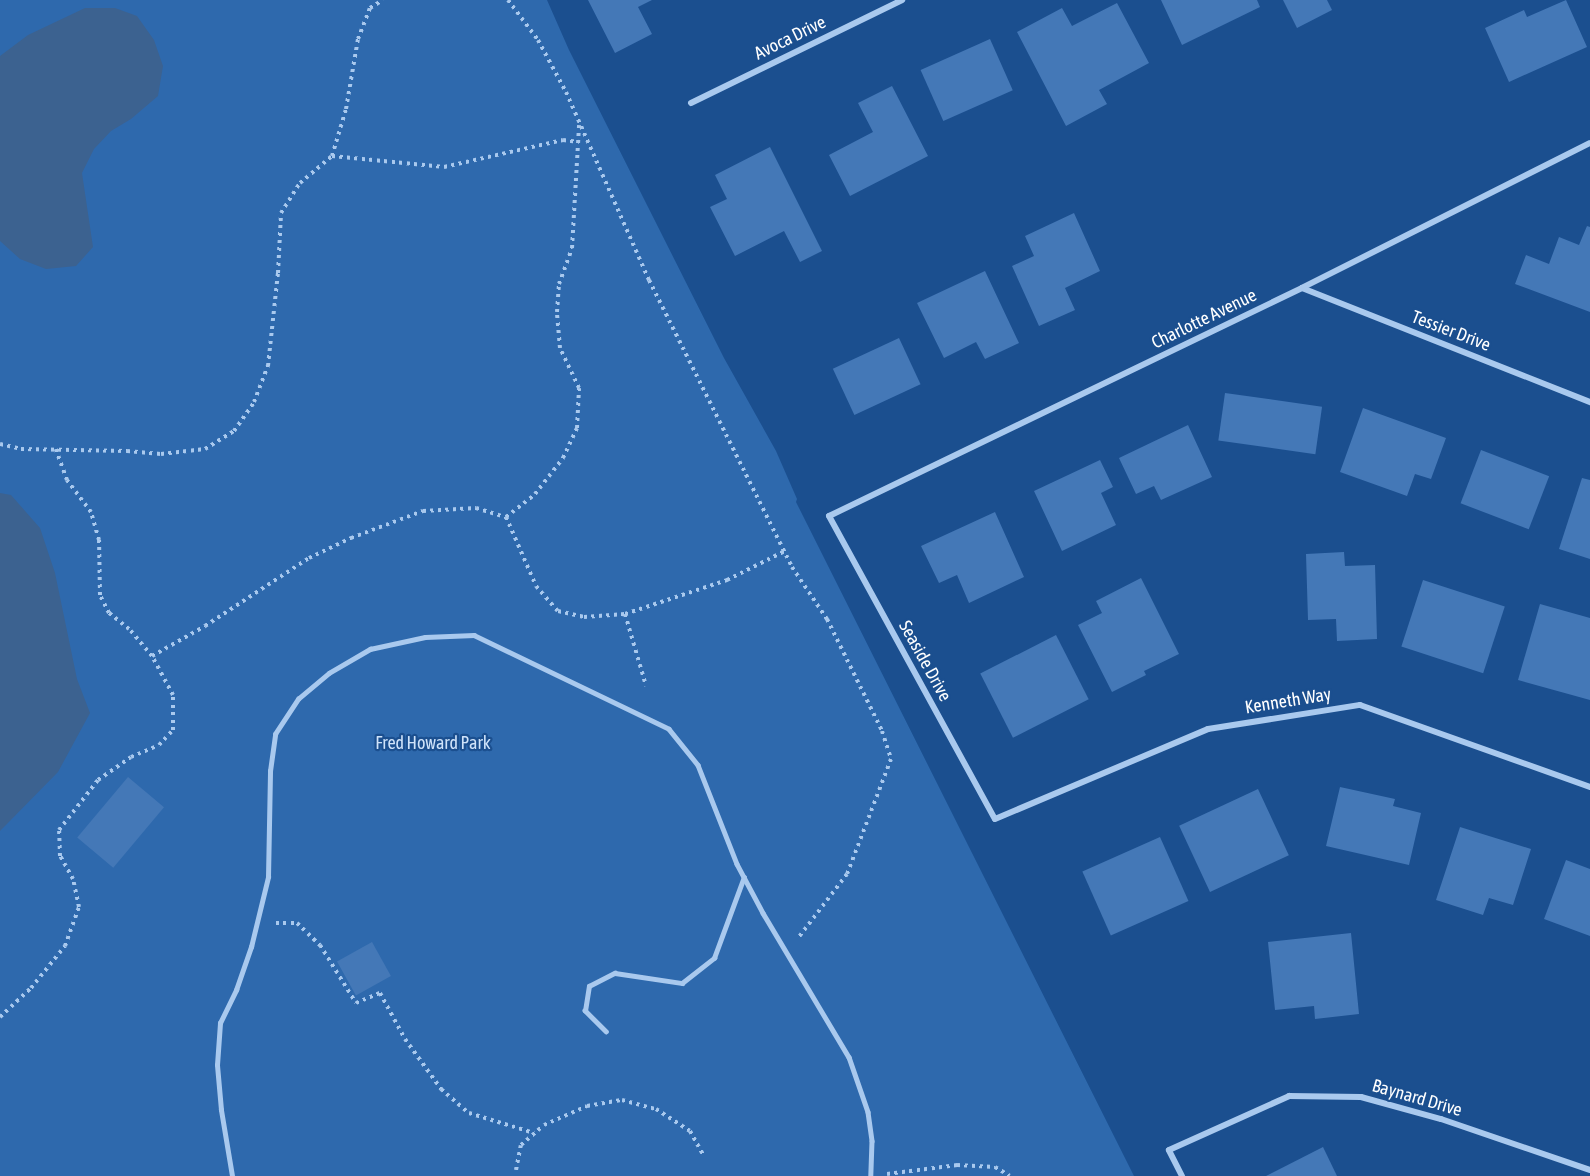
<!DOCTYPE html>
<style>
body{margin:0}
#map{position:relative;width:1590px;height:1176px;overflow:hidden;background:#1b4f8f;font-family:"Asap Condensed",sans-serif}
div>[style]{position:absolute}
[style*='--x']{left:calc(var(--x)*1px);top:calc(var(--y)*1px);width:calc(var(--w)*1px);rotate:calc(var(--a)*1deg)}
.green>*{inset:0;background:#2e69ad}
.water>*{inset:0;background:#3c6290}
.building>*{inset:0;background:#4478b7;transform-origin:0 0}
.path>*{height:4px;margin-top:-2px;transform-origin:0;background:repeating-linear-gradient(90deg,#a9c9ee 0 3px,transparent 0 7.5px)}
.service>*{height:4.5px;margin:-2.25px;padding:0 2.25px;transform-origin:2.25px;border-radius:2.25px;background:#a9c9ee}
.minor>*{height:6px;margin:-3px;padding:0 3px;transform-origin:3px;border-radius:3px;background:#a9c9ee}
span{translate:-50% -50%;white-space:nowrap;text-align:center;line-height:1.15;-webkit-text-stroke:4.5px #1b4f8f;paint-order:stroke}
.street-label{font-size:18px;color:#fff}
.park-label{font-size:18px;color:#cfe3fa}
</style>
<div id="map">
<div class="green">
<i style="clip-path:polygon(0 0,547px 0,569px 50px,724px 358px,776px 451px,797px 499px,796px 502px,1134px 1176px,0 1176px)"></i>
</div>
<div class="water">
<i style="clip-path:polygon(85px 8px,115px 8px,137px 16px,154px 40px,163px 66px,158px 96px,131px 119px,111px 131px,94px 149px,82px 173px,93px 247px,76px 266px,46px 269px,20px 259px,0 241px,0 56px,28px 35px)"></i>
<i style="clip-path:polygon(0 493px,11px 495px,40px 528px,55px 573px,77px 679px,90px 713px,58px 772px,0 831px)"></i>
</div>
<div class="building">
<i style="clip-path:polygon(588px 0,652px 0,638px 7px,652px 34px,615px 53px)"></i>
<i style="clip-path:polygon(1161px 0,1257px 0,1260px 7px,1182px 45px)"></i>
<i style="clip-path:polygon(1283px 0,1327px 0,1332px 10px,1297px 28px)"></i>
<i style="clip-path:polygon(1566px 0,1587px 47px,1509px 82px,1485px 28px,1524px 10px,1527px 17px)"></i>
<i style="clip-path:polygon(1117px 3px,1149px 63px,1099px 90px,1107px 104px,1066px 126px,1017px 32px,1062px 8px,1072px 26px)"></i>
<i style="left:990px;top:39px;width:56px;height:76px;rotate:66deg"></i>
<i style="clip-path:polygon(892px 86px,928px 156px,850px 196px,829px 155px,873px 132px,858px 103px)"></i>
<i style="clip-path:polygon(770px 147px,822px 251px,800px 262px,784px 231px,735px 256px,710px 207px,727px 199px,715px 175px)"></i>
<i style="clip-path:polygon(1074px 213px,1100px 271px,1065px 288px,1075px 310px,1039px 326px,1012px 266px,1034px 256px,1025px 236px)"></i>
<i style="clip-path:polygon(1587px 226px,1590px 227px,1590px 312px,1515px 284px,1526px 255px,1549px 264px,1559px 237px,1579px 245px)"></i>
<i style="clip-path:polygon(985px 271px,1019px 343px,985px 359px,976px 342px,944px 358px,917px 303px)"></i>
<i style="left:899px;top:338px;width:51px;height:73px;rotate:65deg"></i>
<i style="left:1225px;top:393px;width:98px;height:48px;rotate:8deg"></i>
<i style="clip-path:polygon(1363px 408px,1446px 438px,1431px 479px,1415px 474px,1407px 496px,1340px 472px)"></i>
<i style="clip-path:polygon(1188px 425px,1212px 477px,1161px 500px,1154px 486px,1136px 494px,1119px 458px)"></i>
<i style="left:1481px;top:450px;width:73px;height:57px;rotate:21deg"></i>
<i style="clip-path:polygon(1100px 460px,1113px 487px,1101px 493px,1116px 525px,1062px 551px,1034px 491px)"></i>
<i style="clip-path:polygon(1582px 478px,1590px 480px,1590px 559px,1559px 549px)"></i>
<i style="clip-path:polygon(995px 512px,1024px 577px,969px 603px,957px 575px,939px 583px,921px 546px)"></i>
<i style="clip-path:polygon(1344px 552px,1345px 566px,1375px 565px,1377px 639px,1337px 641px,1336px 619px,1308px 620px,1306px 554px)"></i>
<i style="clip-path:polygon(1141px 578px,1179px 654px,1144px 671px,1146px 675px,1112px 692px,1078px 625px,1102px 613px,1096px 601px)"></i>
<i style="left:1423px;top:580px;width:86px;height:70px;rotate:18deg"></i>
<i style="clip-path:polygon(1540px 604px,1590px 618px,1590px 700px,1518px 680px)"></i>
<i style="left:1056px;top:635px;width:72px;height:85px;rotate:63deg"></i>
<i style="left:128px;top:777px;width:47px;height:79px;rotate:40deg"></i>
<i style="clip-path:polygon(1340px 787px,1395px 799px,1393px 806px,1421px 813px,1409px 865px,1326px 846px)"></i>
<i style="left:1258px;top:789px;width:73px;height:87px;rotate:65deg"></i>
<i style="clip-path:polygon(1460px 827px,1531px 849px,1513px 905px,1489px 898px,1483px 915px,1436px 900px)"></i>
<i style="left:1160px;top:837px;width:70px;height:85px;rotate:66deg"></i>
<i style="clip-path:polygon(1566px 860px,1590px 869px,1590px 936px,1544px 919px)"></i>
<i style="clip-path:polygon(1351px 933px,1359px 1014px,1315px 1019px,1314px 1006px,1275px 1010px,1268px 942px)"></i>
<i style="left:372px;top:942px;width:39px;height:40px;rotate:61deg"></i>
<i style="clip-path:polygon(1323px 1147px,1337px 1176px,1266px 1176px)"></i>
</div>
<div class="path">
<i style="--x:508;--y:0;--w:50;--a:53.1"></i>
<i style="--x:538;--y:40;--w:59;--a:61.7"></i>
<i style="--x:566;--y:92;--w:206;--a:66.2"></i>
<i style="--x:649;--y:280;--w:321;--a:63.5"></i>
<i style="--x:792;--y:567;--w:63;--a:56.1"></i>
<i style="--x:827;--y:619;--w:125;--a:63.8"></i>
<i style="--x:882;--y:731;--w:29;--a:72"></i>
<i style="--x:891;--y:759;--w:123;--a:110.9"></i>
<i style="--x:847;--y:874;--w:81;--a:127.4"></i>
<i style="--x:332;--y:156;--w:113;--a:5.6"></i>
<i style="--x:444;--y:167;--w:122;--a:-12.8"></i>
<i style="--x:563;--y:140;--w:16;--a:7"></i>
<i style="--x:0;--y:444;--w:22;--a:13"></i>
<i style="--x:21;--y:449;--w:106;--a:1.1"></i>
<i style="--x:127;--y:451;--w:34;--a:5"></i>
<i style="--x:161;--y:454;--w:44;--a:-6.5"></i>
<i style="--x:205;--y:449;--w:34;--a:-32"></i>
<i style="--x:234;--y:431;--w:35;--a:-55"></i>
<i style="--x:254;--y:402;--w:39;--a:-69"></i>
<i style="--x:268;--y:366;--w:94;--a:-83.9"></i>
<i style="--x:278;--y:273;--w:60;--a:-87.1"></i>
<i style="--x:281;--y:213;--w:36;--a:-58"></i>
<i style="--x:300;--y:183;--w:42;--a:-40.2"></i>
<i style="--x:332;--y:156;--w:49;--a:-73.4"></i>
<i style="--x:346;--y:109;--w:71;--a:-80.3"></i>
<i style="--x:358;--y:39;--w:33;--a:-69"></i>
<i style="--x:370;--y:8;--w:15;--a:-32"></i>
<i style="--x:506;--y:517;--w:37;--a:-38"></i>
<i style="--x:535;--y:494;--w:46;--a:-52.1"></i>
<i style="--x:563;--y:458;--w:33;--a:-65"></i>
<i style="--x:577;--y:428;--w:40;--a:-87.1"></i>
<i style="--x:579;--y:388;--w:44;--a:-115.4"></i>
<i style="--x:560;--y:348;--w:36;--a:-95"></i>
<i style="--x:557;--y:312;--w:28;--a:-86"></i>
<i style="--x:559;--y:284;--w:38;--a:-70"></i>
<i style="--x:572;--y:248;--w:123;--a:-86.7"></i>
<i style="--x:625;--y:614;--w:75;--a:73.7"></i>
<i style="--x:152;--y:656;--w:61;--a:-29.5"></i>
<i style="--x:205;--y:626;--w:124;--a:-33.2"></i>
<i style="--x:309;--y:558;--w:47;--a:-25.5"></i>
<i style="--x:351;--y:538;--w:77;--a:-20.6"></i>
<i style="--x:423;--y:511;--w:53;--a:-3.2"></i>
<i style="--x:476;--y:508;--w:31;--a:17"></i>
<i style="--x:506;--y:517;--w:75;--a:66.5"></i>
<i style="--x:536;--y:586;--w:33;--a:49"></i>
<i style="--x:558;--y:611;--w:27;--a:13"></i>
<i style="--x:584;--y:617;--w:41;--a:-4.2"></i>
<i style="--x:625;--y:614;--w:108;--a:-18.4"></i>
<i style="--x:727;--y:580;--w:65;--a:-26.6"></i>
<i style="--x:276;--y:923;--w:21;--a:0"></i>
<i style="--x:297;--y:923;--w:32;--a:44"></i>
<i style="--x:320;--y:945;--w:68;--a:58.2"></i>
<i style="--x:356;--y:1003;--w:26;--a:-23"></i>
<i style="--x:380;--y:993;--w:52;--a:61.5"></i>
<i style="--x:405;--y:1039;--w:62;--a:54.2"></i>
<i style="--x:441;--y:1089;--w:37;--a:41"></i>
<i style="--x:469;--y:1113;--w:68;--a:17.1"></i>
<i style="--x:0;--y:1017;--w:42;--a:-43.1"></i>
<i style="--x:31;--y:988;--w:54;--a:-51"></i>
<i style="--x:65;--y:946;--w:41;--a:-70.3"></i>
<i style="--x:79;--y:907;--w:29;--a:-102"></i>
<i style="--x:73;--y:879;--w:26;--a:-119"></i>
<i style="--x:60;--y:856;--w:26;--a:-92"></i>
<i style="--x:59;--y:830;--w:63;--a:-52"></i>
<i style="--x:98;--y:780;--w:40;--a:-34.9"></i>
<i style="--x:131;--y:757;--w:30;--a:-23"></i>
<i style="--x:159;--y:745;--w:21;--a:-47"></i>
<i style="--x:173;--y:730;--w:35;--a:-90"></i>
<i style="--x:173;--y:695;--w:44;--a:-118.3"></i>
<i style="--x:152;--y:656;--w:35;--a:-130"></i>
<i style="--x:129;--y:629;--w:26;--a:-141"></i>
<i style="--x:109;--y:613;--w:20;--a:-117"></i>
<i style="--x:100;--y:595;--w:55;--a:-91"></i>
<i style="--x:99;--y:540;--w:29;--a:-106"></i>
<i style="--x:91;--y:512;--w:40;--a:-127"></i>
<i style="--x:67;--y:480;--w:33;--a:-110"></i>
<i style="--x:516;--y:1170;--w:25;--a:-79"></i>
<i style="--x:521;--y:1145;--w:30;--a:-41"></i>
<i style="--x:544;--y:1125;--w:47;--a:-23.8"></i>
<i style="--x:587;--y:1106;--w:36;--a:-10"></i>
<i style="--x:622;--y:1100;--w:35;--a:15"></i>
<i style="--x:656;--y:1109;--w:40;--a:32.9"></i>
<i style="--x:690;--y:1131;--w:26;--a:61"></i>
<i style="--x:887;--y:1174;--w:71;--a:-7.3"></i>
<i style="--x:957;--y:1165;--w:38;--a:3"></i>
<i style="--x:995;--y:1167;--w:17;--a:31"></i>
</div>
<div class="service">
<i style="--x:606;--y:1032;--w:30;--a:-135"></i>
<i style="--x:585;--y:1011;--w:25;--a:-81"></i>
<i style="--x:589;--y:986;--w:29;--a:-27"></i>
<i style="--x:615;--y:973;--w:68;--a:8.5"></i>
<i style="--x:682;--y:983;--w:41;--a:-38"></i>
<i style="--x:714;--y:958;--w:86;--a:-69.7"></i>
<i style="--x:232;--y:1176;--w:67;--a:-99.5"></i>
<i style="--x:221;--y:1110;--w:45;--a:-95.1"></i>
<i style="--x:217;--y:1065;--w:42;--a:-85.9"></i>
<i style="--x:220;--y:1023;--w:37;--a:-64"></i>
<i style="--x:236;--y:990;--w:46;--a:-70.8"></i>
<i style="--x:251;--y:947;--w:72;--a:-76.3"></i>
<i style="--x:268;--y:877;--w:106;--a:-88.9"></i>
<i style="--x:270;--y:771;--w:37;--a:-82"></i>
<i style="--x:275;--y:734;--w:42;--a:-56.7"></i>
<i style="--x:298;--y:699;--w:40;--a:-40"></i>
<i style="--x:329;--y:673;--w:48;--a:-30.3"></i>
<i style="--x:370;--y:649;--w:56;--a:-12.3"></i>
<i style="--x:425;--y:637;--w:49;--a:-2.3"></i>
<i style="--x:474;--y:635;--w:216;--a:25.7"></i>
<i style="--x:669;--y:729;--w:46;--a:51.1"></i>
<i style="--x:698;--y:765;--w:106;--a:68.5"></i>
<i style="--x:737;--y:864;--w:55;--a:62"></i>
<i style="--x:763;--y:913;--w:168;--a:59.2"></i>
<i style="--x:849;--y:1057;--w:58;--a:70.9"></i>
<i style="--x:868;--y:1112;--w:29;--a:82"></i>
<i style="--x:872;--y:1141;--w:35;--a:92"></i>
</div>
<div class="minor">
<i style="--x:691;--y:103;--w:235;--a:-26"></i>
<i style="--x:1590;--y:143;--w:322;--a:153.3"></i>
<i style="--x:1302;--y:288;--w:525;--a:154.26"></i>
<i style="--x:829;--y:516;--w:345;--a:61.3"></i>
<i style="--x:995;--y:819;--w:231;--a:-22.9"></i>
<i style="--x:1208;--y:729;--w:154;--a:-9"></i>
<i style="--x:1360;--y:705;--w:244;--a:19.6"></i>
<i style="--x:1302;--y:288;--w:310;--a:21.6"></i>
<i style="--x:1182;--y:1176;--w:29;--a:-117"></i>
<i style="--x:1169;--y:1150;--w:132;--a:-24.2"></i>
<i style="--x:1289;--y:1096;--w:72;--a:0.8"></i>
<i style="--x:1361;--y:1097;--w:83;--a:15.4"></i>
<i style="--x:1441;--y:1119;--w:157;--a:18.9"></i>
</div>
<div class="street-label">
<span style="left:790px;top:38px;rotate:-26deg">Avoca Drive</span>
<span style="left:1204px;top:319px;rotate:-26deg">Charlotte Avenue</span>
<span style="left:1451px;top:331px;rotate:21deg">Tessier Drive</span>
<span style="left:925px;top:661px;rotate:61deg">Seaside Drive</span>
<span style="left:1288px;top:701px;rotate:-9deg">Kenneth Way</span>
<span style="left:1417px;top:1098px;rotate:16deg">Baynard Drive</span>
</div>
<div class="park-label">
<span style="left:433px;top:743px">Fred Howard Park</span>
</div>
</div>
